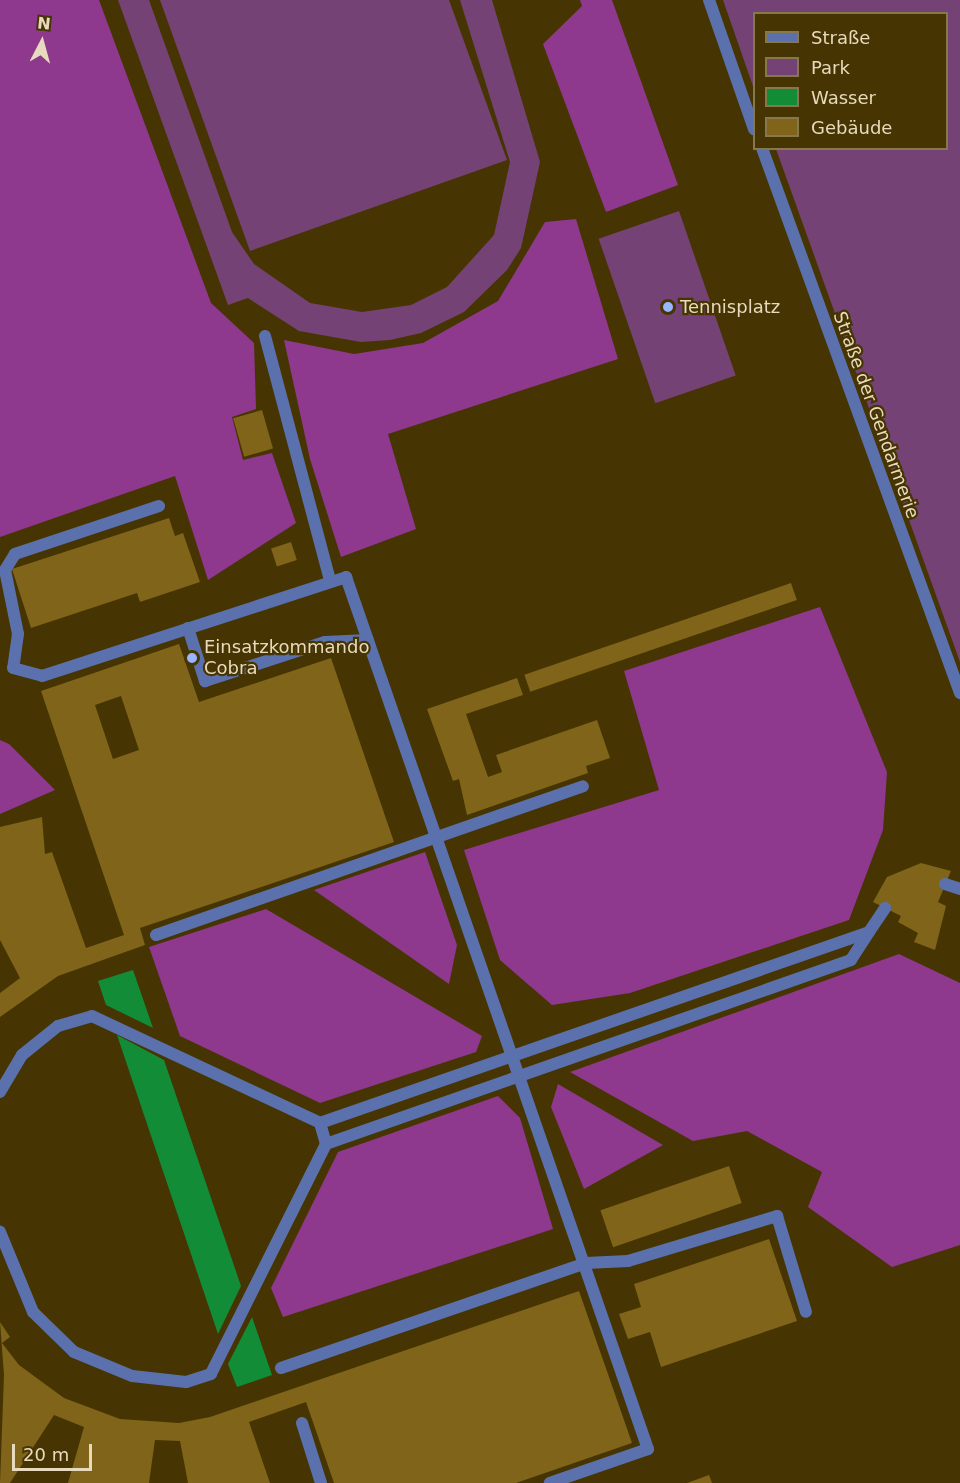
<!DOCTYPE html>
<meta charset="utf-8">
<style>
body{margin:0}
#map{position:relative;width:960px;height:1483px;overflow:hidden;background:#463502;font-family:"DejaVu Sans",sans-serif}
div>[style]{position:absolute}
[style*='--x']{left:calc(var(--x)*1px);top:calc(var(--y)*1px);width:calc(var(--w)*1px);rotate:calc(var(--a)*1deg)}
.green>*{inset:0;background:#754275;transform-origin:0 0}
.forest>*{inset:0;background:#8e388e}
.water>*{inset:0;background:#138c37}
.building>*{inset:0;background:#7f6419;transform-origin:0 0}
.lane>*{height:12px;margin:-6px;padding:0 6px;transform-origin:6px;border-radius:6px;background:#5a71ae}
.street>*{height:12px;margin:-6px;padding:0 6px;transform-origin:6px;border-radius:6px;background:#5a71ae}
.dots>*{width:16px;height:16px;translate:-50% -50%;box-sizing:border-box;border:3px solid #463502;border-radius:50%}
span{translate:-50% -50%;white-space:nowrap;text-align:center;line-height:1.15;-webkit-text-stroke:4.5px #463502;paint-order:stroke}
.poi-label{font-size:18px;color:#e8dbbd}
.left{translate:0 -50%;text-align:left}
.street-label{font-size:18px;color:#e8dbbd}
.legend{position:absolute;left:753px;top:12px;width:195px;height:138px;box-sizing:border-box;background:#463502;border:2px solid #87774d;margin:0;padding:8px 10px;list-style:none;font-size:18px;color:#e8dbbd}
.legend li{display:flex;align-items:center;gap:12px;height:30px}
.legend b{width:30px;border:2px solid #87774d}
.north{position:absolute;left:12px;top:12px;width:60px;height:60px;-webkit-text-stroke:4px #463502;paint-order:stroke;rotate:6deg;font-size:16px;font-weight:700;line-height:24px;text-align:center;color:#e8dbbd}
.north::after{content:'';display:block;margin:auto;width:21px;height:27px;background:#e8dbbd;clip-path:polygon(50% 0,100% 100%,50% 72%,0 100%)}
.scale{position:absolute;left:12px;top:1444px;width:80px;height:27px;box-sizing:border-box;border:3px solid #e8dbbd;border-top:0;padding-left:8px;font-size:18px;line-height:21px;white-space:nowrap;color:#e8dbbd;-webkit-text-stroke:4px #463502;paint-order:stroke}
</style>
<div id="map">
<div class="green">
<i style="clip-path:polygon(118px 0,149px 0,232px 232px,254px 264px,310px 303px,362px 312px,411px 305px,447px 287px,494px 235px,510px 162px,460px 0,492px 0,540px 162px,521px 248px,507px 270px,464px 312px,421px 333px,390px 340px,361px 342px,299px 331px,248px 298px,228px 305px)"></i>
<i style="clip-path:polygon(160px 0,449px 0,507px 160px,250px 251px)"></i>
<i style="clip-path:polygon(723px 0,960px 0,960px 662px,776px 149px,946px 148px,946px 14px,754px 14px,754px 89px)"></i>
<i style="left:679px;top:211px;width:174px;height:85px;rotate:71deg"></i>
</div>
<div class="forest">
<i style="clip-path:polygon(0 0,99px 0,211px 303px,254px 343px,256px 409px,232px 417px,243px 460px,272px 453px,296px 523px,208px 580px,175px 476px,0 537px)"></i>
<i style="clip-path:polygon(580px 0,612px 0,678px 185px,606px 212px,543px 44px,582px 6px)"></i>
<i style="clip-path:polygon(576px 219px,618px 359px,388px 434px,416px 529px,341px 557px,310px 459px,284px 340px,354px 354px,423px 343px,498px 301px,545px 222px)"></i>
<i style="clip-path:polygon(820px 607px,887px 772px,883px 830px,849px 920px,630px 993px,552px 1005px,500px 960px,464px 850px,659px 790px,624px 671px)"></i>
<i style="clip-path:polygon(0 740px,9px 744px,55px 790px,0 814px)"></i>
<i style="clip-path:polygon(425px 852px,457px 945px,449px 984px,314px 890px)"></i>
<i style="clip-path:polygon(266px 909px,482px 1036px,476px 1052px,320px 1103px,180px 1036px,149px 947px)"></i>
<i style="clip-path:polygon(899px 954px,960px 983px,960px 1245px,892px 1267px,808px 1207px,822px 1172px,747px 1131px,693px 1141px,570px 1072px)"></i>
<i style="clip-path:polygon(558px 1084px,663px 1145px,584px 1189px,551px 1107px)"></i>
<i style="clip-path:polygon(498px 1096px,520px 1118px,553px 1229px,283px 1317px,271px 1288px,338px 1152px)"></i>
</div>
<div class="water">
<i style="clip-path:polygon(133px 970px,153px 1028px,106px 1005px,98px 981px)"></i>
<i style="clip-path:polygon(117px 1035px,164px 1060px,241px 1286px,218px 1334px)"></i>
<i style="clip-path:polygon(252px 1317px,272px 1375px,237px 1387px,228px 1364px)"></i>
</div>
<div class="building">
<i style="left:262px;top:410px;width:40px;height:30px;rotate:74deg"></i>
<i style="clip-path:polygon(169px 518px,175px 536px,183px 533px,200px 582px,140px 602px,137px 593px,31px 628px,12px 569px)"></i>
<i style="left:291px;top:542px;width:19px;height:21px;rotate:72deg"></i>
<i style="left:791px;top:583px;width:18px;height:282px;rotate:71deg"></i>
<i style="clip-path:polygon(evenodd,179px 644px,199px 702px,331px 658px,394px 842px,140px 928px,145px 945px,58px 976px,0 1017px,0 993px,20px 978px,0 940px,0 827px,42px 817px,45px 854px,52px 852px,86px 948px,124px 935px,41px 691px,179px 644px,121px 696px,139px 750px,113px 759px,95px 705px,121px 696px)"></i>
<i style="clip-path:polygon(517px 678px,523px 695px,466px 714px,488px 777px,502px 772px,496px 755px,597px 720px,610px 758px,586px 766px,588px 773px,467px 815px,459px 779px,453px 781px,427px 709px)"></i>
<i style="clip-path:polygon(921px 863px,951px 871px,938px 902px,946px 906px,935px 950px,914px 942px,918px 933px,898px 922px,901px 916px,873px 902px,887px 877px)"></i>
<i style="left:729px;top:1166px;width:39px;height:136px;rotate:71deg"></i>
<i style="clip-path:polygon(769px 1239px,797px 1321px,661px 1367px,650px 1332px,628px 1339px,619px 1314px,641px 1307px,634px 1284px)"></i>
<i style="clip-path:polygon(579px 1291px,632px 1443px,516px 1483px,334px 1483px,306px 1402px,249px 1422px,270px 1483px,188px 1483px,180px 1441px,155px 1440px,149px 1483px,68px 1483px,84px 1427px,54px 1415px,10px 1483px,0 1483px,4px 1375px,0 1322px,10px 1337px,2px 1343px,19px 1365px,64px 1398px,120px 1419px,179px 1423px,210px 1417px)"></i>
<i style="clip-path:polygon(709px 1475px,712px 1483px,687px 1483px)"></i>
</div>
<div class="lane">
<i style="--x:265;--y:336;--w:253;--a:75.1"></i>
<i style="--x:159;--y:506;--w:152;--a:161.6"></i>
<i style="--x:15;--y:554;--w:19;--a:122"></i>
<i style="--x:5;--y:570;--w:65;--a:78.5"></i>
<i style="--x:18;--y:634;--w:34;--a:98"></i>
<i style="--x:13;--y:668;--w:30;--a:15"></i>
<i style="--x:42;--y:676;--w:320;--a:-18"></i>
<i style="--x:346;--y:577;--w:923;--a:70.9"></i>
<i style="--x:648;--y:1449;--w:104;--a:160.9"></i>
<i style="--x:188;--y:628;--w:56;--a:72.2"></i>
<i style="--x:205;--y:681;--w:126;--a:-18"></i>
<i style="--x:325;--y:642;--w:43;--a:-2.7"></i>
<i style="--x:945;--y:884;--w:16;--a:18"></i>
<i style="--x:869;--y:932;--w:29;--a:-56"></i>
<i style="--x:156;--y:935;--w:452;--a:-19.2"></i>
<i style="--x:0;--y:1092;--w:43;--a:-59.3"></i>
<i style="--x:22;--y:1055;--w:46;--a:-38.9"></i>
<i style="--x:58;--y:1026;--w:35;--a:-16"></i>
<i style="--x:92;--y:1016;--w:252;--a:25.1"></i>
<i style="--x:320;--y:1123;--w:22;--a:74"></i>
<i style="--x:326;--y:1144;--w:257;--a:116.6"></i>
<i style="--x:211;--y:1374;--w:26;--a:162"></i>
<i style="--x:186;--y:1382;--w:54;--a:-173.7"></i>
<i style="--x:132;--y:1376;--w:63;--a:-157.5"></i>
<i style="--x:74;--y:1352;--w:57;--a:-135.7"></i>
<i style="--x:33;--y:1312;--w:87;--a:-112.4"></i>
<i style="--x:320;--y:1123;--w:581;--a:-19.18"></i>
<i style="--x:869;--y:932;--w:33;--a:123"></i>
<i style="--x:851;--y:960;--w:556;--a:160.69"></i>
<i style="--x:281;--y:1368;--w:323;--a:-19"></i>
<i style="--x:586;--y:1263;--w:42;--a:-2.7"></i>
<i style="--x:628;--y:1261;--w:156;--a:-16.8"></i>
<i style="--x:777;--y:1216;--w:100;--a:73.2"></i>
<i style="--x:302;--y:1423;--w:63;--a:72.4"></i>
</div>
<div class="street">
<i style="--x:709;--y:0;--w:137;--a:70.8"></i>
<i style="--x:762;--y:148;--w:580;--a:70.03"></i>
</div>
<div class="dots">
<i style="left:668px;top:307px;background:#99b5fd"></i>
<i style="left:192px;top:658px;background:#99b5fd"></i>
</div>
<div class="poi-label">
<span class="left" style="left:680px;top:307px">Tennisplatz</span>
<span class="left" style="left:204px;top:658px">Einsatzkommando<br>Cobra</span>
</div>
<div class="street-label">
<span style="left:876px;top:415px;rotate:70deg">Straße der Gendarmerie</span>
</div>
<ul class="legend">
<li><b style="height:8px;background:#5a71ae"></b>Straße</li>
<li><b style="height:16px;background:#754275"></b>Park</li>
<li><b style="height:16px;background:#138c37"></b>Wasser</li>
<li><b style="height:16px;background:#7f6419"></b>Gebäude</li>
</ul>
<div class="north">N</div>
<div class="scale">20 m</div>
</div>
